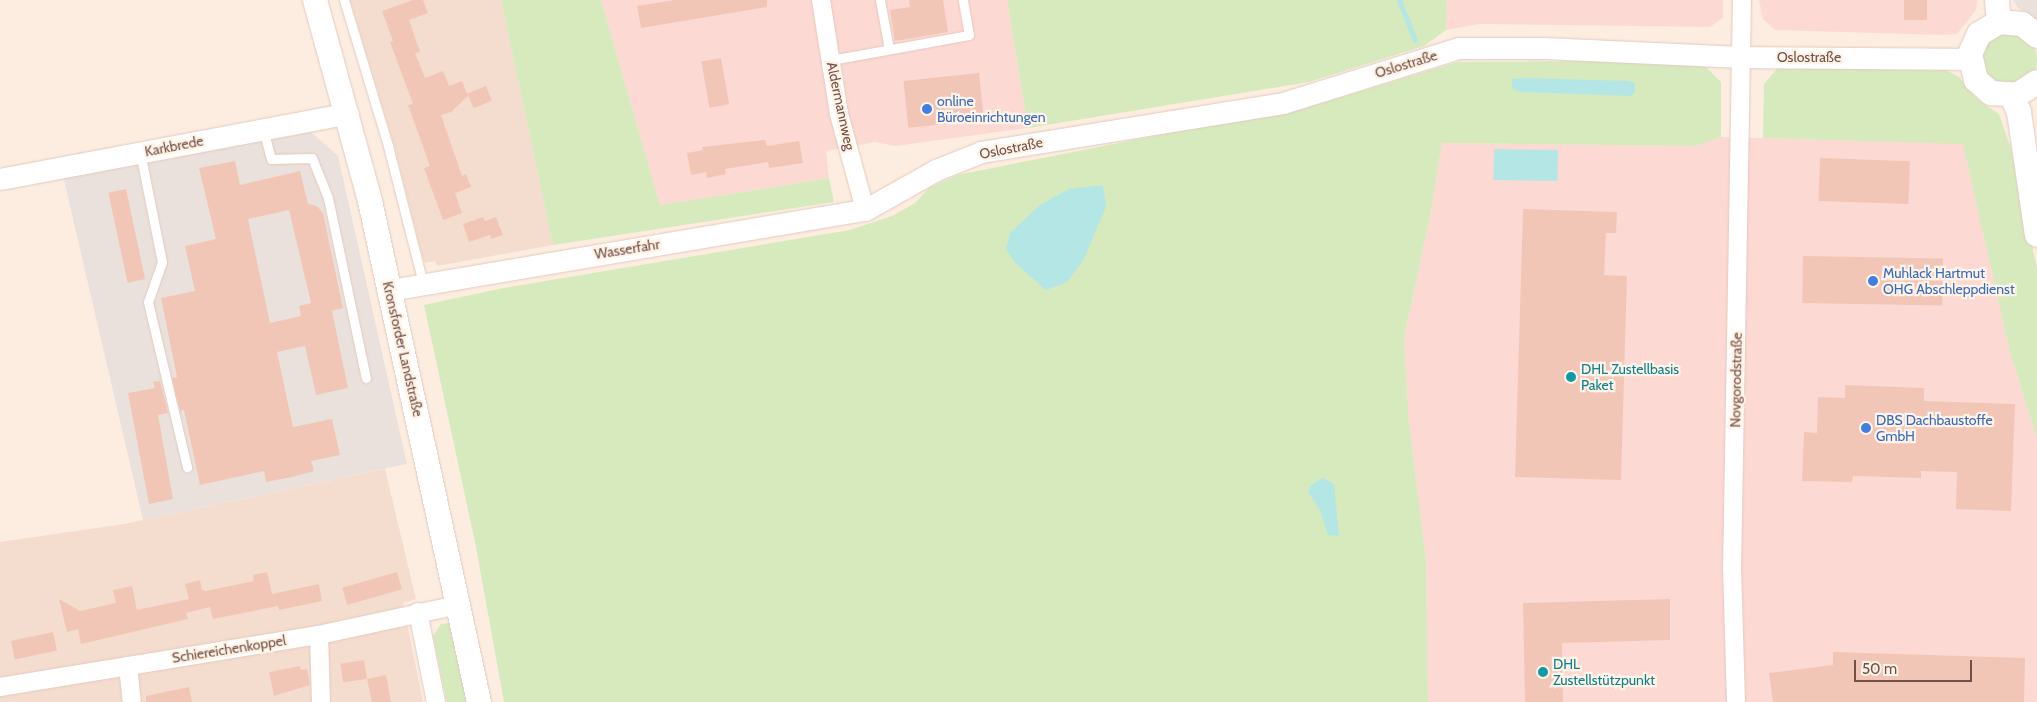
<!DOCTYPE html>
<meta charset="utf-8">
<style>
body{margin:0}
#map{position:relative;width:2037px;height:702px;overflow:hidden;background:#fdede0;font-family:Cabin,sans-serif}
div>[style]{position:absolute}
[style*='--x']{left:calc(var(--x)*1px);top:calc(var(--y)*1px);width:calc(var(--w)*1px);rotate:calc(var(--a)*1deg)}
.residential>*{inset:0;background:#f4ddce}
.commercial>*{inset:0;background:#fdd9d3}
.industrial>*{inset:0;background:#ebe1dc}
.green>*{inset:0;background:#d6eabe}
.round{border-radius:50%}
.water>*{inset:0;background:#b4e6e6;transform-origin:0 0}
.stream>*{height:5px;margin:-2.5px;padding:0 2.5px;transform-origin:2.5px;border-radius:2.5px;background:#b4e6e6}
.building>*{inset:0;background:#f2c6b7;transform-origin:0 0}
.roads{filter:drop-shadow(0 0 1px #e2cabf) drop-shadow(0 0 1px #e2cabf)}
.service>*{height:9px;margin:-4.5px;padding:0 4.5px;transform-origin:4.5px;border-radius:4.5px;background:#fff}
.minor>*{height:18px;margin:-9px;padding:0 9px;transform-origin:9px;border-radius:9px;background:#fff}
.tertiary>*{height:21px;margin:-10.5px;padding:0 10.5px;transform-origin:10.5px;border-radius:10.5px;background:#fff}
.secondary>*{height:24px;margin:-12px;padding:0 12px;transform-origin:12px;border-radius:12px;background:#fff}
.dots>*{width:14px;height:14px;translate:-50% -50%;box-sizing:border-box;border:2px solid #fff2e6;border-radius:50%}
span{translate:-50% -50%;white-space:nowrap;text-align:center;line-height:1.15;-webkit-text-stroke:4.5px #fff2e6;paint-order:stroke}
.street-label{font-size:14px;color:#735047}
.shop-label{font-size:14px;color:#366cbe}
.left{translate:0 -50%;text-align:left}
.culture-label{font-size:14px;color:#0d838f}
.scale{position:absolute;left:1854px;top:660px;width:118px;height:22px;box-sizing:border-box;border:2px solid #735047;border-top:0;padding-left:6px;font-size:15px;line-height:18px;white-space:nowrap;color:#735047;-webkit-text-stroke:4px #fff2e6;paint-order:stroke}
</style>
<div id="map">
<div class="residential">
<i style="clip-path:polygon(350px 0,501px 0,553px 245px,437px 266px,435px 261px,424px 263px,394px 145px)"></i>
<i style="clip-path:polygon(385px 469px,416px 599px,403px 603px,423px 702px,0 702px,0 542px,124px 524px)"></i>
</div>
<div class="commercial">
<i style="clip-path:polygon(601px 0,1007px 0,1028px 128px,895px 146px,875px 142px,826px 151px,829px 178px,660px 205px)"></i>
<i style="clip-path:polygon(1447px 0,1723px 0,1723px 18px,1710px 27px,1479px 24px,1446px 30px)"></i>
<i style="clip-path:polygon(1759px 0,1977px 0,1976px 10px,1957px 34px,1940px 35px,1775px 30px,1763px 19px)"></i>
<i style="clip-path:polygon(1721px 137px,1963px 143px,2010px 353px,2037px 438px,2037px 702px,1428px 702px,1426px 560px,1409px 423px,1404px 338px,1431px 211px,1442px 143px,1696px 146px)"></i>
</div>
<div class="industrial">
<i style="clip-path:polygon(2013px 0,2037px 0,2037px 20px,2018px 8px)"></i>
<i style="clip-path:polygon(311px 132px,338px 156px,407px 464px,143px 520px,63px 176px)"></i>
</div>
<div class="green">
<i style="clip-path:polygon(501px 0,601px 0,660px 205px,829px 178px,834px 202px,553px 245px)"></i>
<i style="clip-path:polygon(1007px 0,1447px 0,1446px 30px,1424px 46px,1309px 82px,1028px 128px)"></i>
<i class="round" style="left:1981px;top:32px;width:56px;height:56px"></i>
<i style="clip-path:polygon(1624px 61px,1706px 67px,1721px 82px,1721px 137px,1696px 146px,1442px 143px,1431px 211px,1404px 338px,1409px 423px,1426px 560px,1428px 702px,504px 702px,476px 547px,424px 305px,504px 288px,850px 230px,892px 216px,915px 203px,929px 188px,957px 175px,1326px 102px,1457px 62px)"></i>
<i style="clip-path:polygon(1778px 68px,1946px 70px,1959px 77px,1977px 99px,1999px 114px,2012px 152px,2037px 268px,2037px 438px,2010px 353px,1963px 144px,1763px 138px,1764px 84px)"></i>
<i style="clip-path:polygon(449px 623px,453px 626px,472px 702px,447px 702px,433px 636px,441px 624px)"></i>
</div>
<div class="water">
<i style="clip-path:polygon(1527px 78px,1628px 81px,1635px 83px,1635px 92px,1630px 96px,1521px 92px,1512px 88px,1512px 79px)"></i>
<i style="left:1494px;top:149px;width:64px;height:31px;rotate:1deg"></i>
<i style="clip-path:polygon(1103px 185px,1106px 207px,1083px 261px,1067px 282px,1046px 290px,1015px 263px,1006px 249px,1010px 233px,1040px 205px,1069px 189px)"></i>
<i style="clip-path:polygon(1323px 478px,1334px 484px,1339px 536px,1328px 535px,1320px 510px,1308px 492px,1311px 485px)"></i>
</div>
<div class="stream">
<i style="--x:1399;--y:0;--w:43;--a:68.2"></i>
</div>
<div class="building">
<i style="clip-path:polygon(413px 0,423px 0,428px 13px,409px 20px,420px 52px,415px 53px,425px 78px,443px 71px,449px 86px,462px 81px,468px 96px,451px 112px,441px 115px,462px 176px,466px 174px,471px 187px,455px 193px,462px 213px,443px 220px,424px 168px,430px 166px,408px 105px,413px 104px,390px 42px,393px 41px,382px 11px)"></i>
<i style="clip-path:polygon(675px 0,767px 0,767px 7px,641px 28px,637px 6px)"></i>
<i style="clip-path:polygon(909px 0,943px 0,948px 32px,895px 41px,890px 10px,910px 7px)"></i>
<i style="left:1904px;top:0;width:23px;height:20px"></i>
<i style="left:721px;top:58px;width:47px;height:20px;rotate:80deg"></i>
<i style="left:979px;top:73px;width:47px;height:76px;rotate:84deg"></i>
<i style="left:486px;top:86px;width:16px;height:20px;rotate:68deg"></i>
<i style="clip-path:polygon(765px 140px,767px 146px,799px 141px,803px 163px,769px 168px,768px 162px,725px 169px,726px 174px,707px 178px,706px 172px,691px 175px,687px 153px,703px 150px,702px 147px)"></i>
<i style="left:1820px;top:158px;width:90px;height:43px;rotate:2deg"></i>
<i style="clip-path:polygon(evenodd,235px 161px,240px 185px,300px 171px,308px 204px,317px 206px,323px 213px,343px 308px,332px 311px,348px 388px,316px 395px,305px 346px,277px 352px,293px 427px,332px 419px,340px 455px,311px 461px,314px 471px,292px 477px,266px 482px,264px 471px,200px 485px,184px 410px,180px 411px,172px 378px,177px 377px,161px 298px,195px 291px,185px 246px,216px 239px,199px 168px,235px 161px,289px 210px,311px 303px,299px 306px,301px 316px,270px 323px,248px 219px,289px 210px)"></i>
<i style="left:126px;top:189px;width:92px;height:18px;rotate:78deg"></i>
<i style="clip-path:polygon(1523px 209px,1617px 212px,1616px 233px,1606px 233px,1604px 275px,1627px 276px,1621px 480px,1515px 477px)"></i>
<i style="clip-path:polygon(483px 217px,485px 221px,496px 217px,503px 235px,491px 239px,490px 235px,469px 242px,463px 224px)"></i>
<i style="left:1803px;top:256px;width:140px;height:47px;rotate:1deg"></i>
<i style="clip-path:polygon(160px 381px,168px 413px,158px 415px,173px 499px,149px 504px,128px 393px,155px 388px,153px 382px)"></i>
<i style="clip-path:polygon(1845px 385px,1924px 388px,1924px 401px,2015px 404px,2011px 511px,1956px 509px,1957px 472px,1921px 471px,1921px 478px,1853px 476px,1852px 482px,1802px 481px,1804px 432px,1817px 433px,1818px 397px,1845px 398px)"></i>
<i style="clip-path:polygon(267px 572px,272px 594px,319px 584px,322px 601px,279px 610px,278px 606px,213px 619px,210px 607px,186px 613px,188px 619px,81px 644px,78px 629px,67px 632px,59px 599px,80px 611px,116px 603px,113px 590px,132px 586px,137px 610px,189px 599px,185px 584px,200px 580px,202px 590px,206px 591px,254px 581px,253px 575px)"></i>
<i style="left:397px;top:572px;width:18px;height:57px;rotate:74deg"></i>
<i style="clip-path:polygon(1670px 599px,1670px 640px,1562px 643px,1563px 702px,1525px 702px,1523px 603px)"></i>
<i style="left:53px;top:632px;width:19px;height:43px;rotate:78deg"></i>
<i style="clip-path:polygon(1833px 652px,2025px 658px,2024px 702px,1773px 702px,1769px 673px,1833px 665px)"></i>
<i style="left:364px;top:660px;width:19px;height:24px;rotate:81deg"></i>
<i style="clip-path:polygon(300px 666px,301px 670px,307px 669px,310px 685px,274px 696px,269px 672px)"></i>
<i style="clip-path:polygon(386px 675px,391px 702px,372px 702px,367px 679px)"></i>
<i style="clip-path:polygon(189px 687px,192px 702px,146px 702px,146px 696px)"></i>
</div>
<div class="roads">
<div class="service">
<i style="--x:344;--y:0;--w:152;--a:73.2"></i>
<i style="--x:388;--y:146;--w:141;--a:75.7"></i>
<i style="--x:880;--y:0;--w:50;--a:79.6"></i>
<i style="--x:831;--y:60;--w:140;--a:-10.3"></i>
<i style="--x:969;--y:35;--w:36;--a:-100"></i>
<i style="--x:263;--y:129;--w:31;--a:75"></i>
<i style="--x:271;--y:159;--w:41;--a:-1.4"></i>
<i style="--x:312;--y:158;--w:43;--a:68.2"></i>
<i style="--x:328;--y:198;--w:184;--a:78.1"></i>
<i style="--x:140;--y:152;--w:112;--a:78.7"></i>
<i style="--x:162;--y:262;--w:42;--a:109.3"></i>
<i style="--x:148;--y:302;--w:170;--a:76.7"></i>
</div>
<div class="minor">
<i style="--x:821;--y:0;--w:115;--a:81"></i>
<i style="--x:839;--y:114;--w:99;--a:74.8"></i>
<i style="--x:418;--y:612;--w:92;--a:78.7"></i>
<i style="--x:319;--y:635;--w:67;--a:88.3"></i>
<i style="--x:128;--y:666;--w:36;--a:84"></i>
<i style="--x:0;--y:687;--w:323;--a:-9.3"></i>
<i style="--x:319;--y:635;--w:142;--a:-12.2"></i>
<i style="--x:1736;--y:702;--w:131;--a:-91.7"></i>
<i style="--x:1732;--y:571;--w:571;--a:-89"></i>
</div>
<div class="tertiary">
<i style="--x:0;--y:179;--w:354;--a:-10.7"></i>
<i style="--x:390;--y:290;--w:482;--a:-9.6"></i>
<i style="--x:865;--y:210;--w:81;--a:-29.4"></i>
<i style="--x:936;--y:170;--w:48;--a:-21.8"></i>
<i style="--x:981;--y:152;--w:306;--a:-9.2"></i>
<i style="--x:1283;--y:103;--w:184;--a:-17.4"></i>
<i style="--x:1459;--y:48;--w:85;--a:0"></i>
<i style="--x:1544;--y:48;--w:198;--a:2.6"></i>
<i style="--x:1742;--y:57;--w:228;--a:0.5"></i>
</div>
<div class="secondary">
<i style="--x:315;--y:0;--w:208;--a:74.7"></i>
<i style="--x:370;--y:201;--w:513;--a:77.73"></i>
<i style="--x:1997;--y:0;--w:22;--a:85"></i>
<i style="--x:2037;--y:36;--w:19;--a:-141"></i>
<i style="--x:2022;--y:24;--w:23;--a:-175"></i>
<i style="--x:1999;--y:22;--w:23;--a:149"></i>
<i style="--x:1979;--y:34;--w:22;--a:114"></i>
<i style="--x:1970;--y:54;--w:27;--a:77"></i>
<i style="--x:1976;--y:80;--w:20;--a:41"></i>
<i style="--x:1991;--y:93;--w:26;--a:4"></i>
<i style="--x:2017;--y:95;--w:24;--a:-33"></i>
<i style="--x:2012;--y:96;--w:17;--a:66"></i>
<i style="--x:2019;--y:112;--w:124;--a:81.7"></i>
</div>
</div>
<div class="dots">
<i style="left:927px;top:109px;background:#3f7fe0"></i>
<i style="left:1873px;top:281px;background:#3f7fe0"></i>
<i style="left:1571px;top:377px;background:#0f9aa8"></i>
<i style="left:1866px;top:428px;background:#3f7fe0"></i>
<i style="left:1543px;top:672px;background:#0f9aa8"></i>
</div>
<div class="street-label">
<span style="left:1809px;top:57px">Oslostraße</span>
<span style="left:1406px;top:64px;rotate:-17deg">Oslostraße</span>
<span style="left:841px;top:106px;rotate:78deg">Aldermannweg</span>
<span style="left:174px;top:146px;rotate:-11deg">Karkbrede</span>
<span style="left:1011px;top:148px;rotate:-11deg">Oslostraße</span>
<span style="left:627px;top:249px;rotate:-9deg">Wasserfahr</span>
<span style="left:403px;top:349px;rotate:77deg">Kronsforder Landstraße</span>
<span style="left:1736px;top:380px;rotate:-89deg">Novgorodstraße</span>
<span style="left:229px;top:649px;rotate:-9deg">Schiereichenkoppel</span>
</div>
<div class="shop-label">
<span class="left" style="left:937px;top:109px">online<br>Büroeinrichtungen</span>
<span class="left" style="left:1883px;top:281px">Muhlack Hartmut<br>OHG Abschleppdienst</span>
<span class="left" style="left:1876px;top:428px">DBS Dachbaustoffe<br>GmbH</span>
</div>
<div class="culture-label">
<span class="left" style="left:1581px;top:377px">DHL Zustellbasis<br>Paket</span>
<span class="left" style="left:1553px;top:672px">DHL<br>Zustellstützpunkt</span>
</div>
<div class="scale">50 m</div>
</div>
